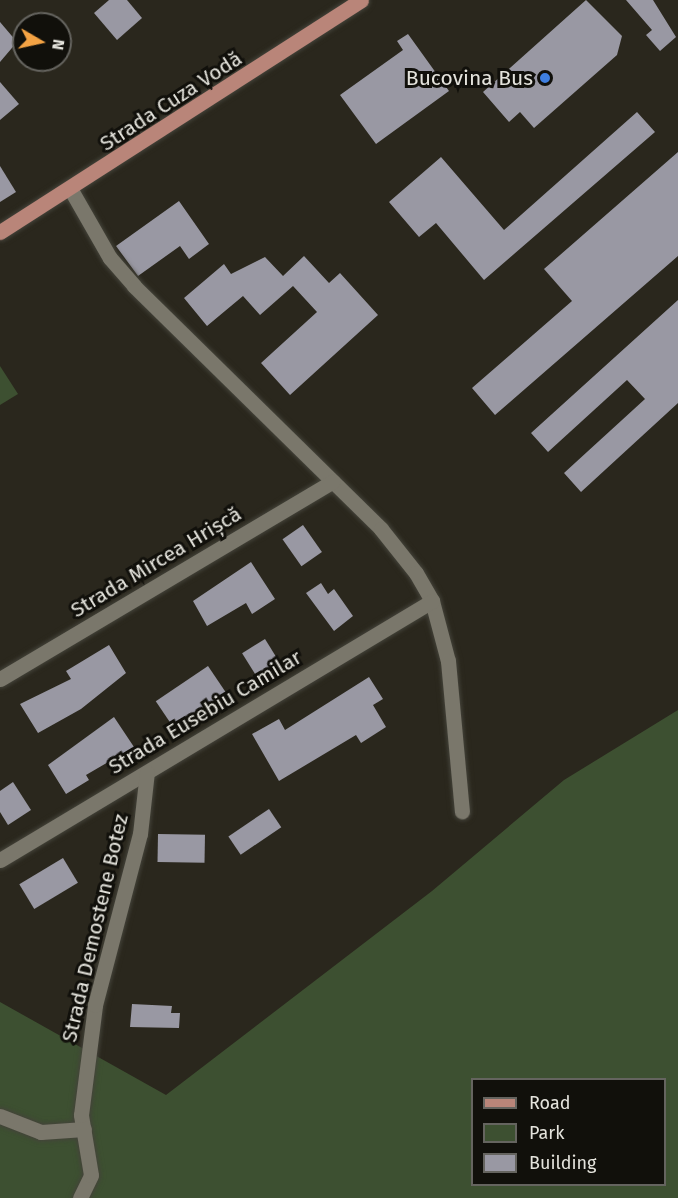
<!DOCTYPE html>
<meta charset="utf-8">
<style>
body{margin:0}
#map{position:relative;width:678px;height:1198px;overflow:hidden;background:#2a271d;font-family:"Fira Sans",sans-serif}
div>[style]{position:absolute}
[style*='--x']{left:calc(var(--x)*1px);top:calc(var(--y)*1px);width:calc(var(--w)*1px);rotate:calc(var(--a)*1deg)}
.green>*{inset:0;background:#3d5031}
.building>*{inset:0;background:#9998a3;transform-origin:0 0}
.roads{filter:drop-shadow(0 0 2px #44433a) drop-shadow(0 0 2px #44433a)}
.minor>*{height:15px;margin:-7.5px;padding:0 7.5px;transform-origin:7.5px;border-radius:7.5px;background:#7a776b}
.major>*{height:15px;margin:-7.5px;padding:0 7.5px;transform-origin:7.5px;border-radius:7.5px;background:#b98579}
.dots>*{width:16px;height:16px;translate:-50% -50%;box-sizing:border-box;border:3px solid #11100b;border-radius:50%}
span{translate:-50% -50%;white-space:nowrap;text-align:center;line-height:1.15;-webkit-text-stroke:6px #11100b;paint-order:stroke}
.poi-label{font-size:21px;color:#e4e3dc}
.right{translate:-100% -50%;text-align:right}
.street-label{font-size:21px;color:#e4e3dc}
.legend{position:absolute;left:471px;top:1078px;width:195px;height:108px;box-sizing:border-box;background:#11100b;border:2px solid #65645f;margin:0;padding:8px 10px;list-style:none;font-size:18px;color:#e4e3dc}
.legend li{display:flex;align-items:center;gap:12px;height:30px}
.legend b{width:30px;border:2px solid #65645f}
.north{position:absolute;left:12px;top:12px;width:60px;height:60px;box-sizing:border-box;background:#11100b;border:2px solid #65645f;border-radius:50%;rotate:99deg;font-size:16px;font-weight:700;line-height:24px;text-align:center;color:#e4e3dc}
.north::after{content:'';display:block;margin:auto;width:21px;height:27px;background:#f4a344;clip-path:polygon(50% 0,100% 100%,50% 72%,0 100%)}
</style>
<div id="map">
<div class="green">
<i style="clip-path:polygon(0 366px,18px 394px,0 405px)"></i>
<i style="clip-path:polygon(evenodd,678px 710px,678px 1198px,0 1198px,0 1002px,166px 1095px,432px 891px,564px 780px,678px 710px,472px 1080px,664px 1080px,664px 1184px,472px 1184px,472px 1080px)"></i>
</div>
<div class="building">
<i style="clip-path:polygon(109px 0,127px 0,142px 18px,117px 40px,94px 13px)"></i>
<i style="clip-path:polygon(586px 0,622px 36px,617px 55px,534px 128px,520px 112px,509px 122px,483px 92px)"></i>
<i style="clip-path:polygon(626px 0,653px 0,676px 37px,660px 51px,646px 35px,652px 30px)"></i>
<i style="clip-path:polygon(0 22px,17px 42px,0 62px)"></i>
<i style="clip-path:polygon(408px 34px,449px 91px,376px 144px,340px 95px,403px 50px,397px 41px)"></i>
<i style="clip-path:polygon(0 82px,19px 104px,0 120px)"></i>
<i style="clip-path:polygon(637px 112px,655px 132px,484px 280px,436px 223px,419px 237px,389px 202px,441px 157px,504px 230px)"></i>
<i style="clip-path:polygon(678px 152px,678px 256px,495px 415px,472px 388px,572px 301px,544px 269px)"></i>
<i style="clip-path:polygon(0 166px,16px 192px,0 202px)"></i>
<i style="clip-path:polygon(179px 201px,209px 244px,189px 259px,180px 246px,138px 276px,116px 246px)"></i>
<i style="clip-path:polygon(304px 256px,329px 283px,340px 273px,378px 315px,290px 395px,261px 363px,317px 312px,293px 286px,260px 315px,243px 296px,207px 326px,184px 298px,224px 264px,231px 274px,265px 257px,283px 276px)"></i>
<i style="clip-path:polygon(678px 300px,678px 403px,581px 492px,564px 473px,645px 399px,627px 380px,548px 452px,531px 433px)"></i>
<i style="left:303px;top:525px;width:33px;height:25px;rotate:55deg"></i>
<i style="clip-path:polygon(251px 562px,275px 599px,252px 614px,246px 603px,207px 626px,193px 601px)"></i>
<i style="clip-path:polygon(321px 583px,328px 594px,334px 589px,353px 616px,334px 631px,306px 593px)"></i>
<i style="left:265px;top:639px;width:32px;height:27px;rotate:58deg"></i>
<i style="clip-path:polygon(109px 645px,126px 673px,81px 709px,38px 733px,20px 704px,71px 679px,66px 671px)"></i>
<i style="left:208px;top:666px;width:32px;height:63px;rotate:56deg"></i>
<i style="clip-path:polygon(369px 677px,383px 699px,373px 705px,386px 727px,361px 743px,356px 735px,279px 781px,252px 734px,279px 719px,285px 730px)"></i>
<i style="clip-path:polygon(114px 717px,134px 747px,86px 775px,89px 780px,66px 794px,48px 765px)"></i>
<i style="clip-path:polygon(13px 782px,31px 810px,8px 825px,0 812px,0 791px)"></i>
<i style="left:269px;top:809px;width:22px;height:49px;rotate:56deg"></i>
<i style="left:158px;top:834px;width:47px;height:28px;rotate:1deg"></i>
<i style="left:63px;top:858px;width:29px;height:51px;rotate:59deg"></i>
<i style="clip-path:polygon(132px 1004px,172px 1006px,171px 1013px,180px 1013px,179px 1028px,130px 1027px)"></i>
</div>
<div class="roads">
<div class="minor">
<i style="--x:71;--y:190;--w:78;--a:60.2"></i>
<i style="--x:110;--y:258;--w:37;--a:49"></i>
<i style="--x:134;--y:286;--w:346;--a:44.5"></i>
<i style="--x:381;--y:529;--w:56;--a:51.5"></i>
<i style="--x:416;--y:573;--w:32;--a:60"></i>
<i style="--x:432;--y:601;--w:62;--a:75.1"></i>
<i style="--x:448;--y:661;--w:151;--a:84.7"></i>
<i style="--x:0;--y:679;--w:387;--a:-30.7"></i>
<i style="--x:0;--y:860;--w:504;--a:-30.94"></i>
<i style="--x:0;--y:1116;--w:44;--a:21.3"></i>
<i style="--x:41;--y:1132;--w:43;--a:-4"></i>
<i style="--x:80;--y:1198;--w:25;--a:-64"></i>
<i style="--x:91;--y:1175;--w:61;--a:-99.5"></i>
<i style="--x:81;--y:1115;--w:111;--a:-82.7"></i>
<i style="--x:95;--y:1005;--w:177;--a:-75.3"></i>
<i style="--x:140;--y:834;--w:62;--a:-83.6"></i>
</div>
<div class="major">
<i style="--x:0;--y:232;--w:429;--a:-32.7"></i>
</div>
</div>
<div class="dots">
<i style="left:545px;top:78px;background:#3f7fe0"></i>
</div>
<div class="poi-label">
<span class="right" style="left:533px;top:78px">Bucovina Bus</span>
</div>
<div class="street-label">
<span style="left:171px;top:101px;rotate:-33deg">Strada Cuza Vodă</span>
<span style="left:156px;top:562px;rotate:-31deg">Strada Mircea Hrișcă</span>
<span style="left:205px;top:712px;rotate:-31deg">Strada Eusebiu Camilar</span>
<span style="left:95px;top:928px;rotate:-77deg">Strada Demostene Botez</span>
</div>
<ul class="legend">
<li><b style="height:8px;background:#b98579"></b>Road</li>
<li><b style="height:16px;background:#3d5031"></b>Park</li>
<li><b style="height:16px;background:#9998a3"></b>Building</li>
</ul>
<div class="north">N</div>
</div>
